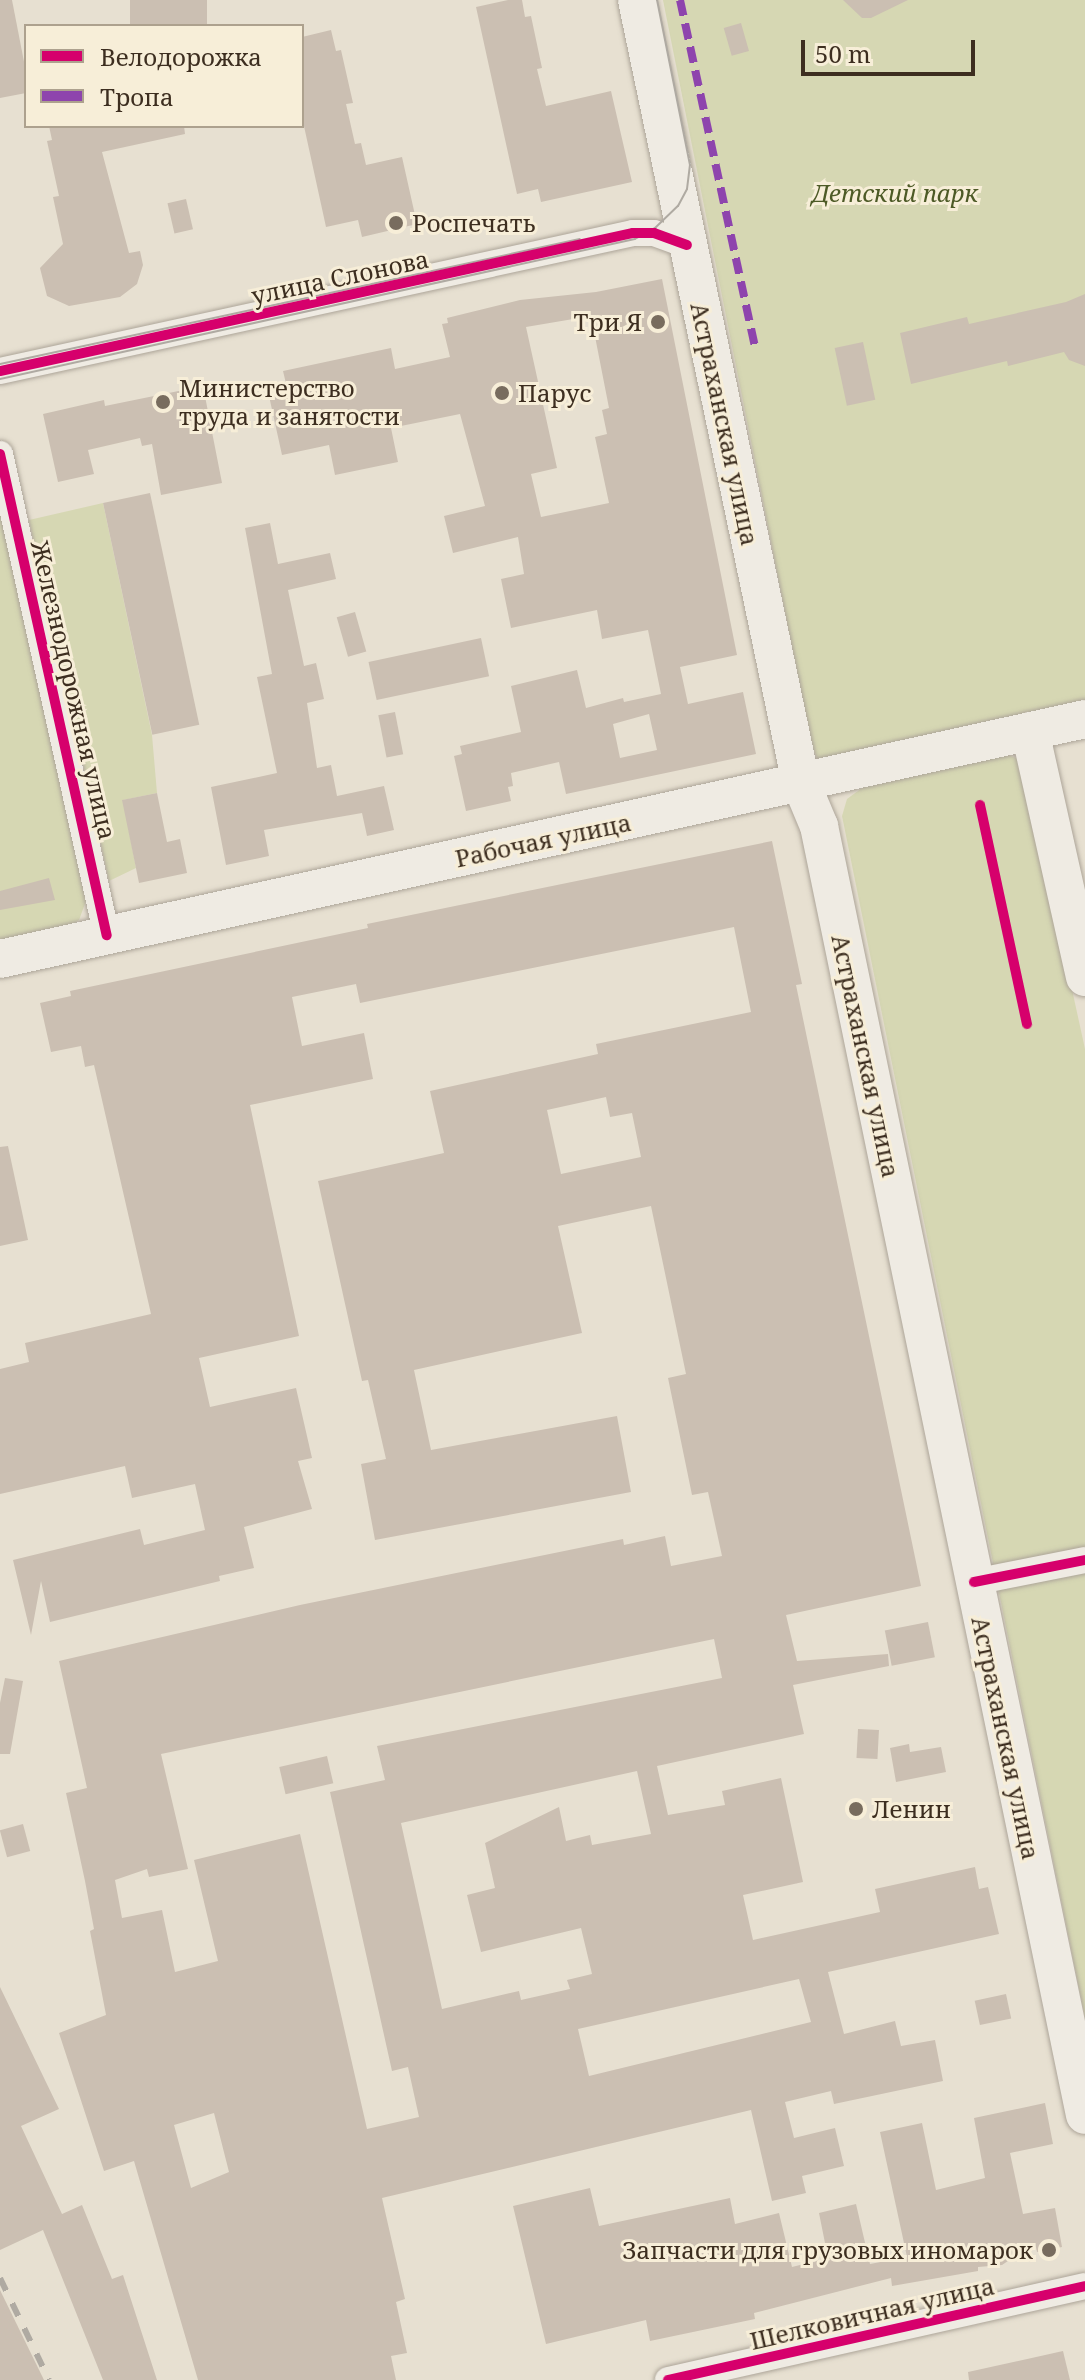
<!DOCTYPE html>
<meta charset="utf-8">
<style>
body{margin:0}
#map{position:relative;width:1085px;height:2380px;overflow:hidden;background:#e7e0d1;font-family:"Noto Serif",serif}
div>[style]{position:absolute}
[style*='--x']{left:calc(var(--x)*1px);top:calc(var(--y)*1px);width:calc(var(--w)*1px);rotate:calc(var(--a)*1deg)}
.green>*{inset:0;background:#d6d7b3}
.building>*{inset:0;background:#cbbfb2;transform-origin:0 0}
.roads{filter:drop-shadow(0 0 2px #ada599) drop-shadow(0 0 2px #ada599)}
.minor>*{height:26px;margin:-13px;padding:0 13px;transform-origin:13px;border-radius:13px;background:#efebe3}
.secondary>*{height:38px;margin:-19px;padding:0 19px;transform-origin:19px;border-radius:19px;background:#efebe3}
.tram>*{height:2px;margin:-1px;padding:0 1px;transform-origin:1px;border-radius:1px;background:#afaaa2}
.rail>*{height:6px;margin-top:-3px;transform-origin:0;background:repeating-linear-gradient(90deg,#afaaa2 0 14px,transparent 0 28px)}
.quiet>*{height:8px;margin-top:-4px;transform-origin:0;background:repeating-linear-gradient(90deg,#8e44ad 0 16px,transparent 0 24px)}
.cycleway>*{height:10px;margin:-5px;padding:0 5px;transform-origin:5px;border-radius:5px;background:#d6006c}
.dots>*{width:22px;height:22px;translate:-50% -50%;box-sizing:border-box;border:4px solid #f7eed8;border-radius:50%}
span{translate:-50% -50%;white-space:nowrap;text-align:center;line-height:1.15;-webkit-text-stroke:6px #f7eed8;paint-order:stroke}
.park-label{font-size:24px;color:#4d5a26;font-style:italic}
.poi-label{font-size:24px;color:#3d2e20}
.left{translate:0 -50%;text-align:left}
.right{translate:-100% -50%;text-align:right}
.street-label{font-size:24px;color:#3d2e20}
.legend{position:absolute;left:24px;top:24px;width:280px;height:104px;box-sizing:border-box;background:#f7eed8;border:2px solid #ada18e;margin:0;padding:10px 14px;list-style:none;font-size:24px;color:#3d2e20}
.legend li{display:flex;align-items:center;gap:16px;height:40px}
.legend b{width:40px;border:2px solid #ada18e}
.scale{position:absolute;left:801px;top:40px;width:174px;height:36px;box-sizing:border-box;border:4px solid #3d2e20;border-top:0;padding-left:10px;font-size:24px;line-height:28px;white-space:nowrap;color:#3d2e20;-webkit-text-stroke:6px #f7eed8;paint-order:stroke}
</style>
<div id="map">
<div class="green">
<i style="clip-path:polygon(663px 0,1085px 0,1085px 702px,827px 761px,817px 758px,811px 742px)"></i>
<i style="clip-path:polygon(103px 503px,152px 735px,157px 793px,123px 800px,136px 868px,109px 881px,29px 520px)"></i>
<i style="clip-path:polygon(0 510px,86px 901px,79px 920px,68px 927px,0 942px)"></i>
<i style="clip-path:polygon(1005px 754px,1016px 758px,1024px 769px,1085px 1049px,1085px 2018px,842px 816px,847px 799px,862px 788px)"></i>
</div>
<div class="building">
<i style="clip-path:polygon(0 0,12px 0,26px 72px,26px 93px,0 98px)"></i>
<i style="left:130px;top:0;width:77px;height:27px"></i>
<i style="clip-path:polygon(508px 0,522px 0,525px 17px,531px 16px,542px 68px,537px 69px,546px 106px,611px 91px,632px 182px,541px 202px,538px 189px,517px 194px,476px 7px)"></i>
<i style="clip-path:polygon(843px 0,908px 0,871px 18px,862px 18px)"></i>
<i style="left:741px;top:23px;width:29px;height:18px;rotate:74deg"></i>
<i style="clip-path:polygon(331px 30px,336px 51px,341px 50px,353px 103px,346px 104px,355px 144px,361px 143px,366px 165px,402px 157px,417px 224px,362px 237px,358px 220px,326px 227px,302px 117px,302px 37px)"></i>
<i style="clip-path:polygon(49px 126px,184px 126px,185px 134px,102px 152px,129px 253px,140px 251px,143px 265px,137px 284px,120px 297px,69px 306px,47px 296px,40px 268px,63px 244px,53px 197px,59px 196px,47px 141px,52px 140px)"></i>
<i style="left:186px;top:199px;width:31px;height:19px;rotate:77deg"></i>
<i style="clip-path:polygon(evenodd,662px 279px,737px 655px,680px 667px,688px 704px,743px 692px,756px 754px,566px 794px,559px 762px,511px 773px,513px 786px,508px 787px,511px 801px,466px 811px,454px 756px,462px 754px,460px 746px,521px 732px,511px 686px,577px 670px,586px 708px,623px 698px,624px 702px,661px 694px,648px 630px,602px 639px,597px 610px,511px 628px,501px 579px,524px 574px,518px 537px,453px 553px,444px 516px,485px 506px,460px 414px,391px 428px,398px 462px,335px 475px,329px 445px,282px 455px,269px 396px,288px 392px,283px 371px,391px 348px,395px 369px,450px 357px,442px 324px,448px 323px,447px 318px,520px 300px,596px 292px,662px 279px,591px 316px,609px 408px,602px 410px,607px 434px,595px 437px,609px 503px,541px 517px,531px 474px,557px 468px,526px 327px,591px 316px,662px 279px,649px 714px,657px 750px,620px 758px,613px 724px,649px 714px)"></i>
<i style="clip-path:polygon(1085px 294px,1085px 366px,1069px 360px,1064px 352px,1008px 366px,1007px 361px,911px 384px,900px 333px,967px 317px,969px 324px,1066px 302px)"></i>
<i style="left:863px;top:342px;width:59px;height:29px;rotate:78deg"></i>
<i style="clip-path:polygon(203px 386px,222px 483px,161px 495px,152px 444px,142px 446px,140px 438px,88px 450px,94px 474px,58px 482px,43px 414px,104px 400px,105px 406px)"></i>
<i style="left:150px;top:493px;width:237px;height:48px;rotate:78deg"></i>
<i style="clip-path:polygon(270px 523px,278px 564px,330px 553px,336px 579px,288px 590px,304px 666px,316px 663px,324px 699px,307px 703px,317px 768px,331px 765px,337px 796px,384px 786px,394px 830px,367px 836px,362px 813px,264px 830px,269px 856px,226px 865px,211px 787px,277px 773px,257px 677px,272px 674px,245px 528px)"></i>
<i style="left:355px;top:612px;width:41px;height:19px;rotate:74deg"></i>
<i style="left:481px;top:638px;width:39px;height:115px;rotate:78deg"></i>
<i style="left:395px;top:712px;width:43px;height:17px;rotate:79deg"></i>
<i style="clip-path:polygon(157px 793px,167px 842px,180px 839px,187px 873px,139px 883px,122px 800px)"></i>
<i style="clip-path:polygon(evenodd,772px 841px,802px 984px,796px 985px,921px 1586px,786px 1615px,797px 1661px,888px 1654px,889px 1666px,793px 1685px,804px 1734px,657px 1766px,668px 1815px,725px 1805px,722px 1791px,781px 1778px,803px 1882px,743px 1895px,753px 1940px,880px 1912px,875px 1889px,975px 1867px,979px 1889px,988px 1887px,999px 1934px,828px 1972px,844px 2034px,895px 2021px,901px 2046px,935px 2040px,943px 2081px,834px 2104px,831px 2091px,785px 2102px,794px 2138px,835px 2128px,844px 2166px,802px 2176px,806px 2193px,772px 2201px,751px 2110px,382px 2198px,405px 2299px,396px 2302px,407px 2353px,391px 2356px,396px 2380px,198px 2380px,134px 2161px,104px 2171px,59px 2033px,106px 2015px,90px 1931px,94px 1929px,85px 1881px,66px 1793px,87px 1788px,59px 1661px,300px 1605px,623px 1539px,624px 1545px,665px 1536px,671px 1566px,722px 1556px,708px 1492px,692px 1495px,668px 1378px,686px 1374px,651px 1206px,558px 1226px,582px 1333px,414px 1370px,431px 1450px,617px 1416px,631px 1492px,375px 1540px,361px 1464px,386px 1459px,368px 1380px,362px 1381px,318px 1181px,444px 1153px,430px 1091px,598px 1054px,596px 1044px,751px 1012px,734px 927px,360px 1003px,356px 984px,292px 997px,302px 1046px,364px 1033px,373px 1079px,250px 1105px,299px 1336px,199px 1358px,210px 1407px,296px 1388px,312px 1458px,298px 1461px,312px 1509px,244px 1527px,254px 1568px,219px 1576px,220px 1581px,50px 1622px,41px 1581px,31px 1635px,13px 1560px,140px 1529px,144px 1545px,205px 1530px,195px 1484px,132px 1498px,125px 1466px,0 1494px,0 1369px,29px 1362px,25px 1343px,151px 1314px,94px 1065px,85px 1067px,81px 1046px,51px 1052px,40px 1003px,71px 996px,70px 991px,368px 928px,367px 924px,772px 841px,606px 1097px,610px 1117px,632px 1113px,641px 1157px,561px 1174px,547px 1110px,606px 1097px,772px 841px,714px 1639px,722px 1678px,377px 1746px,385px 1780px,330px 1792px,392px 2071px,408px 2067px,419px 2117px,367px 2129px,300px 1834px,194px 1860px,218px 1961px,175px 1972px,162px 1910px,122px 1918px,115px 1880px,147px 1869px,149px 1877px,188px 1869px,161px 1754px,714px 1639px,772px 841px,637px 1771px,651px 1834px,592px 1845px,590px 1835px,566px 1841px,559px 1807px,485px 1843px,495px 1888px,467px 1895px,481px 1952px,581px 1928px,592px 1974px,567px 1980px,570px 1989px,521px 2000px,519px 1991px,442px 2009px,401px 1823px,637px 1771px,772px 841px,799px 1979px,811px 2022px,589px 2076px,578px 2029px,799px 1979px,772px 841px,214px 2113px,229px 2172px,191px 2188px,174px 2125px,214px 2113px)"></i>
<i style="clip-path:polygon(49px 878px,55px 900px,0 910px,0 891px)"></i>
<i style="clip-path:polygon(8px 1146px,28px 1240px,0 1246px,0 1147px)"></i>
<i style="left:928px;top:1622px;width:36px;height:44px;rotate:79deg"></i>
<i style="clip-path:polygon(5px 1678px,23px 1681px,10px 1754px,0 1754px,0 1703px)"></i>
<i style="left:858px;top:1729px;width:21px;height:29px;rotate:3deg"></i>
<i style="clip-path:polygon(909px 1744px,910px 1752px,941px 1747px,946px 1772px,896px 1782px,890px 1748px)"></i>
<i style="left:327px;top:1756px;width:28px;height:49px;rotate:77deg"></i>
<i style="left:23px;top:1824px;width:28px;height:24px;rotate:75deg"></i>
<i style="clip-path:polygon(0 1987px,59px 2109px,21px 2126px,62px 2214px,82px 2205px,112px 2279px,123px 2275px,157px 2380px,103px 2380px,43px 2230px,0 2250px)"></i>
<i style="left:1006px;top:1994px;width:25px;height:32px;rotate:78deg"></i>
<i style="clip-path:polygon(1045px 2103px,1053px 2144px,1010px 2153px,1023px 2214px,1055px 2208px,1062px 2247px,1037px 2252px,1035px 2243px,1002px 2265px,978px 2267px,978px 2271px,892px 2286px,891px 2278px,754px 2313px,755px 2319px,650px 2341px,646px 2320px,546px 2344px,513px 2206px,590px 2188px,599px 2226px,730px 2198px,735px 2224px,779px 2213px,792px 2267px,828px 2258px,819px 2213px,856px 2204px,870px 2264px,907px 2257px,880px 2132px,922px 2123px,936px 2190px,985px 2178px,974px 2118px)"></i>
<i style="clip-path:polygon(0 2290px,44px 2380px,0 2380px)"></i>
<i style="clip-path:polygon(1063px 2351px,1070px 2380px,969px 2380px,968px 2372px)"></i>
</div>
<div class="roads">
<div class="minor">
<i style="--x:0;--y:371;--w:648;--a:-12.3"></i>
<i style="--x:633;--y:233;--w:21;--a:0"></i>
<i style="--x:654;--y:233;--w:35;--a:20"></i>
<i style="--x:0;--y:454;--w:493;--a:77.5"></i>
<i style="--x:974;--y:1582;--w:113;--a:-11.2"></i>
<i style="--x:668;--y:2380;--w:427;--a:-12.7"></i>
</div>
<div class="secondary">
<i style="--x:637;--y:0;--w:800;--a:78.17"></i>
<i style="--x:801;--y:783;--w:47;--a:67.3"></i>
<i style="--x:819;--y:826;--w:1316;--a:78.34"></i>
<i style="--x:1030;--y:731;--w:252;--a:77.4"></i>
<i style="--x:0;--y:959;--w:1111;--a:-12.47"></i>
</div>
</div>
<div class="tram">
<i style="--x:0;--y:364;--w:593;--a:-12.16"></i>
<i style="--x:0;--y:379;--w:650;--a:-12.43"></i>
<i style="--x:635;--y:239;--w:23;--a:-29"></i>
<i style="--x:655;--y:228;--w:32;--a:-44"></i>
<i style="--x:678;--y:206;--w:19;--a:-62"></i>
<i style="--x:687;--y:189;--w:24;--a:-83"></i>
<i style="--x:690;--y:165;--w:168;--a:-101.3"></i>
</div>
<div class="rail">
<i style="--x:0;--y:2278;--w:113;--a:64.3"></i>
</div>
<div class="quiet">
<i style="--x:680;--y:0;--w:359;--a:77.8"></i>
</div>
<div class="cycleway">
<i style="--x:0;--y:371;--w:648;--a:-12.3"></i>
<i style="--x:633;--y:233;--w:21;--a:0"></i>
<i style="--x:654;--y:233;--w:35;--a:20"></i>
<i style="--x:0;--y:454;--w:493;--a:77.5"></i>
<i style="--x:980;--y:805;--w:224;--a:77.9"></i>
<i style="--x:974;--y:1582;--w:113;--a:-11.2"></i>
<i style="--x:668;--y:2380;--w:427;--a:-12.7"></i>
</div>
<div class="dots">
<i style="left:396px;top:223px;background:#786c5e"></i>
<i style="left:658px;top:322px;background:#786c5e"></i>
<i style="left:502px;top:393px;background:#786c5e"></i>
<i style="left:163px;top:402px;background:#786c5e"></i>
<i style="left:856px;top:1809px;background:#786c5e"></i>
<i style="left:1049px;top:2250px;background:#786c5e"></i>
</div>
<div class="park-label">
<span style="left:895px;top:193px">Детский парк</span>
</div>
<div class="poi-label">
<span class="left" style="left:412px;top:223px">Роспечать</span>
<span class="right" style="left:642px;top:322px">Три Я</span>
<span class="left" style="left:179px;top:402px">Министерство<br>труда и занятости</span>
<span class="left" style="left:518px;top:393px">Парус</span>
<span class="left" style="left:872px;top:1809px">Ленин</span>
<span class="right" style="left:1033px;top:2250px">Запчасти для грузовых иномарок</span>
</div>
<div class="street-label">
<span style="left:340px;top:277px;rotate:-12deg">улица Слонова</span>
<span style="left:725px;top:424px;rotate:78deg">Астраханская улица</span>
<span style="left:74px;top:690px;rotate:77deg">Железнодорожная улица</span>
<span style="left:543px;top:840px;rotate:-12deg">Рабочая улица</span>
<span style="left:866px;top:1056px;rotate:78deg">Астраханская улица</span>
<span style="left:1006px;top:1738px;rotate:78deg">Астраханская улица</span>
<span style="left:872px;top:2313px;rotate:-13deg">Шелковичная улица</span>
</div>
<ul class="legend">
<li><b style="height:10px;background:#d6006c"></b>Велодорожка</li>
<li><b style="height:10px;background:#8e44ad"></b>Тропа</li>
</ul>
<div class="scale">50 m</div>
</div>
